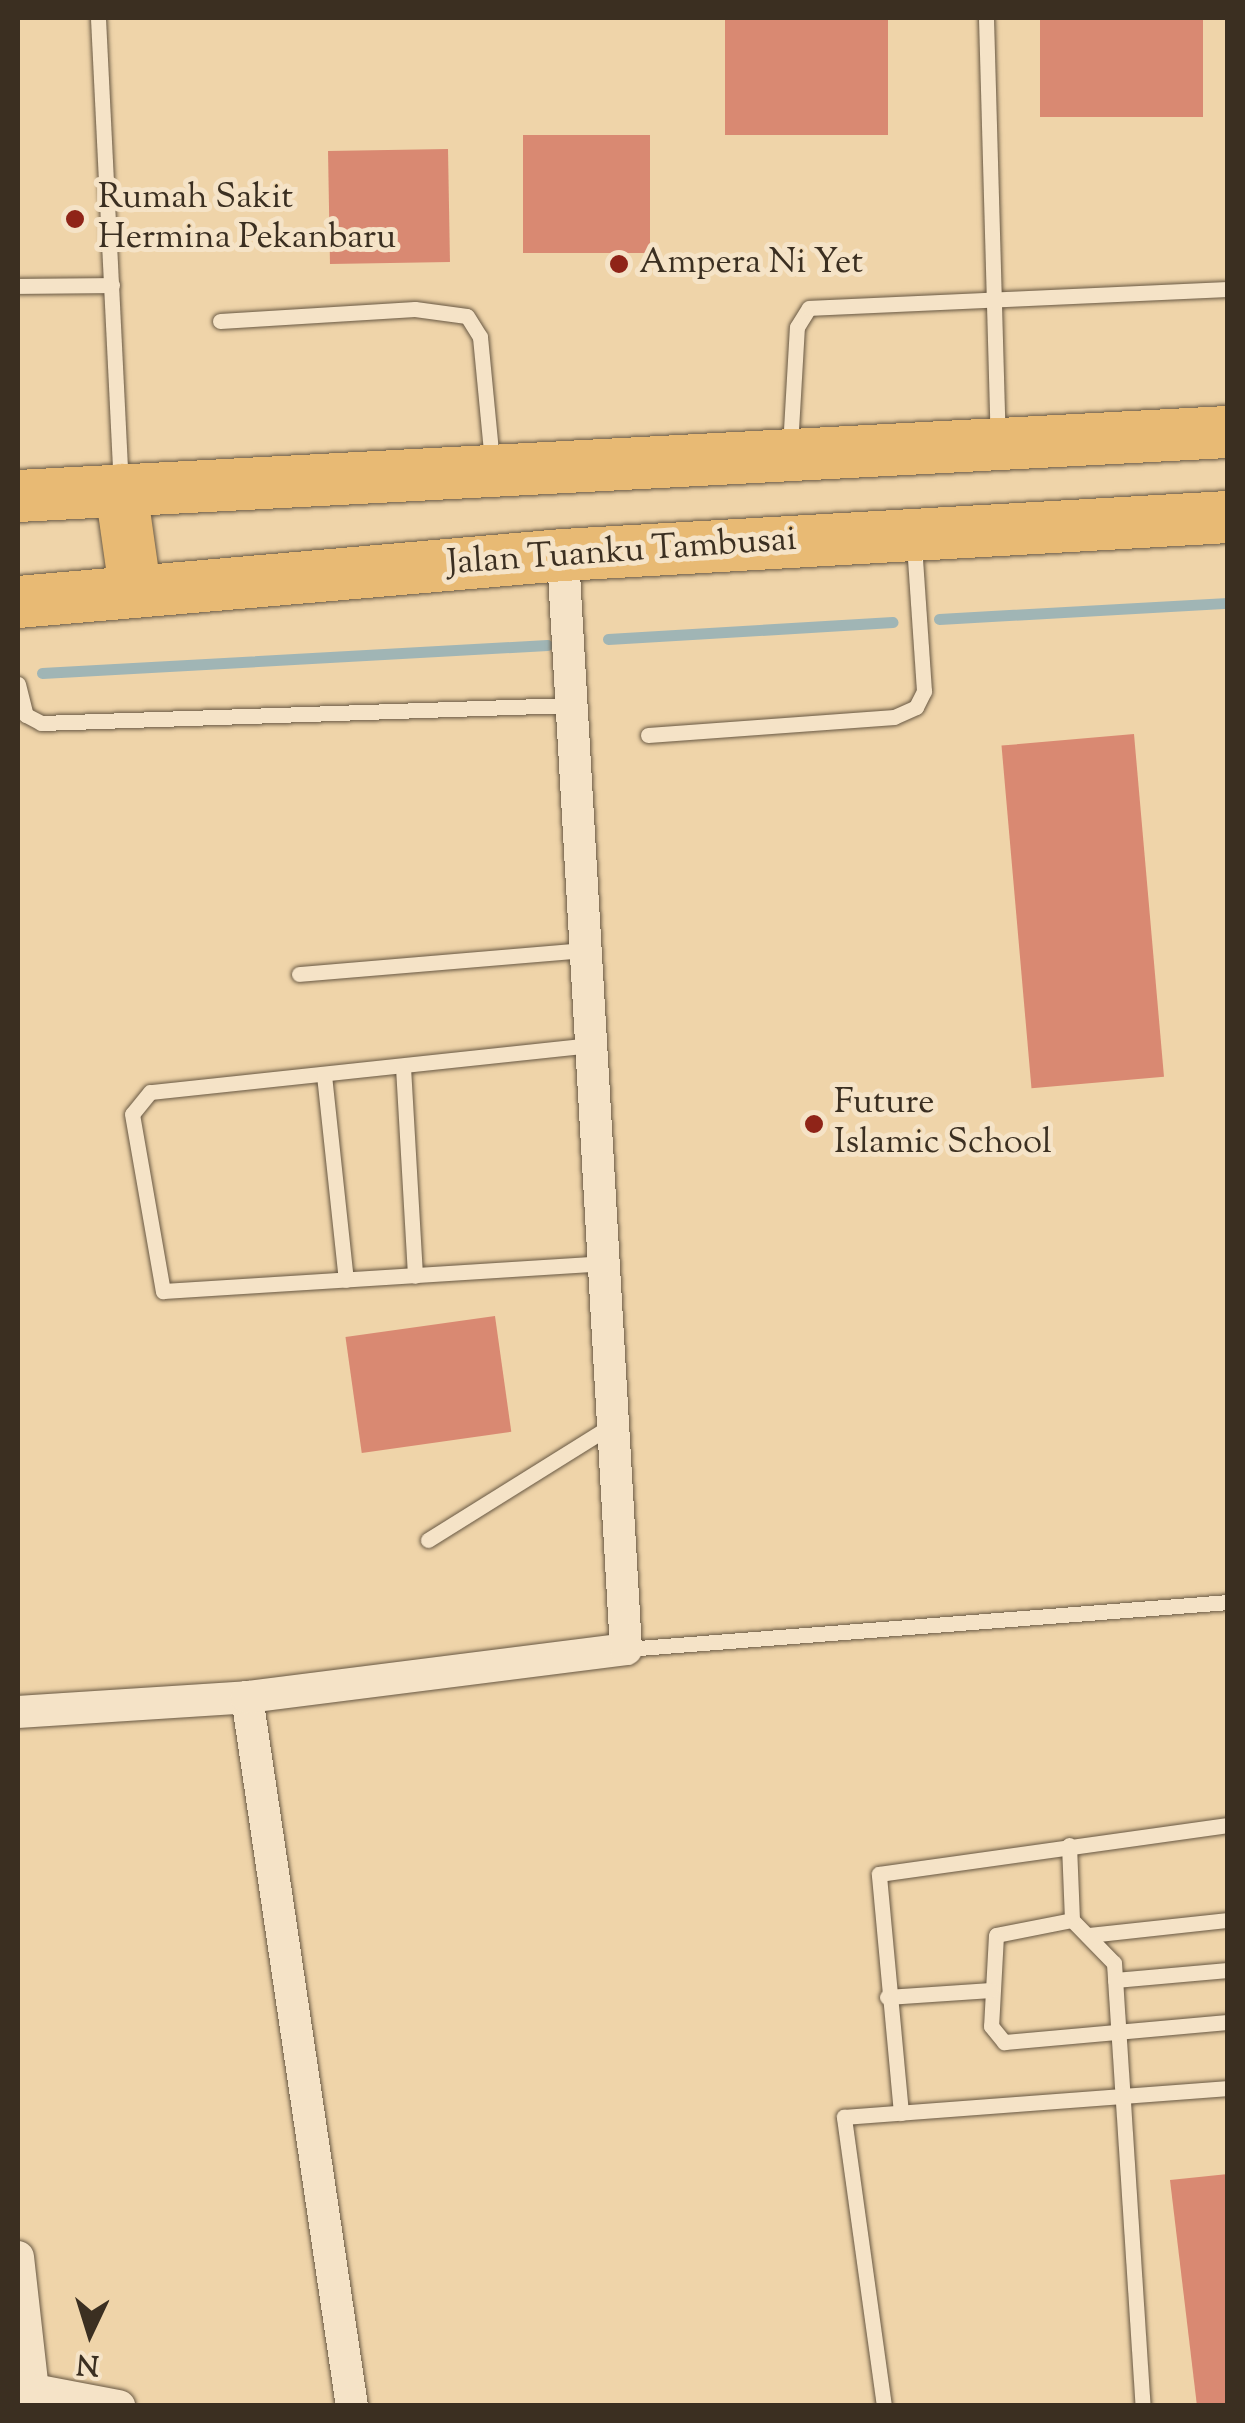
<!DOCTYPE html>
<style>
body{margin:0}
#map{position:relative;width:1245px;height:2423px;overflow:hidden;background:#efd4a9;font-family:"Sorts Mill Goudy",serif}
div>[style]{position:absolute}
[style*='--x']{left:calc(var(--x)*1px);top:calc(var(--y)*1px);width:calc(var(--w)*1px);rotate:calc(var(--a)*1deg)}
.stream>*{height:11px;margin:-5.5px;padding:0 5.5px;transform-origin:5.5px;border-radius:5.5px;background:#a0b5b5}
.building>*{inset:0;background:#d98972;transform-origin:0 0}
.roads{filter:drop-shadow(0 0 2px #685843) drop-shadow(0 0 2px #685843)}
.service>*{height:15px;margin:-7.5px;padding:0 7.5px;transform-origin:7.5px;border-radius:7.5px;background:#f5e3c7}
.minor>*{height:32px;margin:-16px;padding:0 16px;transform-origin:16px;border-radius:16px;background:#f5e3c7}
.primary>*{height:52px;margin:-26px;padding:0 26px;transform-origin:26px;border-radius:26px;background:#e8ba74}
.dots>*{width:28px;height:28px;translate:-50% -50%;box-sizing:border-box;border:5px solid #f5e3c7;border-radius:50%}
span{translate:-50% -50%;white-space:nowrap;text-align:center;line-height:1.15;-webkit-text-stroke:10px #f5e3c7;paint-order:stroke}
.poi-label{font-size:35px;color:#3b2f21}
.left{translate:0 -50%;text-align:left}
.street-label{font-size:35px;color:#3b2f21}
.frame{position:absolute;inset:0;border:20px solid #3b2f21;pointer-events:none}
.north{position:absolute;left:40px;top:2283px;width:100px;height:100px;-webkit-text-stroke:8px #f5e3c7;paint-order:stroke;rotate:184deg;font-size:28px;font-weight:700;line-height:40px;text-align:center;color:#3b2f21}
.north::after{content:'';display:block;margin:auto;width:35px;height:45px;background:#3b2f21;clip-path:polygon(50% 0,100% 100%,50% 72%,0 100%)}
</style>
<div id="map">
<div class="stream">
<i style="--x:939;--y:619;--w:289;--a:-3.2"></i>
<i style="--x:608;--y:639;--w:285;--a:-3.4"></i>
<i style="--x:42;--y:673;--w:506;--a:-3.17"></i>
</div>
<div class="building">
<i style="left:725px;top:18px;width:163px;height:117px"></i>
<i style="left:1040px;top:18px;width:163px;height:99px"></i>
<i style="left:650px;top:135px;width:118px;height:127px;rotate:90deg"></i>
<i style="left:448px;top:149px;width:113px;height:120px;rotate:89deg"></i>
<i style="left:1134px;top:734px;width:344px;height:133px;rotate:85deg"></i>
<i style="left:495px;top:1316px;width:117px;height:151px;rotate:82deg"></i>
<i style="clip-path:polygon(1228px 2174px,1228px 2406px,1197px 2406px,1170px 2180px)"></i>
</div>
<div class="roads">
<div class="service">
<i style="--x:98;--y:18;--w:464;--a:87.2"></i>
<i style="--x:986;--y:18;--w:419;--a:88.4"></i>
<i style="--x:18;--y:286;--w:94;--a:-0.6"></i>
<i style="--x:220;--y:321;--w:195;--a:-3.5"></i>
<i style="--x:415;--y:309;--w:52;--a:7.7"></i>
<i style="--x:467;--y:316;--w:25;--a:58"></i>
<i style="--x:480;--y:337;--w:126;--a:84.5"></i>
<i style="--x:790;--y:447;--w:120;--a:-86.7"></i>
<i style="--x:797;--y:327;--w:22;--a:-58"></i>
<i style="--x:809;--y:308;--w:417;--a:-2.6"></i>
<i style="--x:18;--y:684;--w:32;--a:76"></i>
<i style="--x:26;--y:715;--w:17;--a:28"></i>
<i style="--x:41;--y:723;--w:530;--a:-1.95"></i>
<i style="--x:648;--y:735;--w:247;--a:-4.2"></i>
<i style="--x:894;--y:717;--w:24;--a:-24"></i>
<i style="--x:916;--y:707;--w:18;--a:-63"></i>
<i style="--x:924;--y:691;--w:147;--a:-93.9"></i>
<i style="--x:299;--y:974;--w:288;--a:-4.8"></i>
<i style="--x:591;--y:1045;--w:443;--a:173.9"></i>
<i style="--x:150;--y:1092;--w:28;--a:129"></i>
<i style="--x:132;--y:1114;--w:180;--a:80.1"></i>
<i style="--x:163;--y:1291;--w:441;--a:-3.6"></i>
<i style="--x:403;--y:1067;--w:209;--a:86.7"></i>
<i style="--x:324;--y:1075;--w:206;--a:83.9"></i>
<i style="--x:428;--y:1540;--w:217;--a:-32"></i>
<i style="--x:626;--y:1649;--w:604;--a:-4.46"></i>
<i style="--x:1069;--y:1845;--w:75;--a:87.7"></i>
<i style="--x:1072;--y:1920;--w:60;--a:45.7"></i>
<i style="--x:1114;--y:1963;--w:444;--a:86.3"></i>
<i style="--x:1072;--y:1920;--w:77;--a:168.8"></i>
<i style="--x:996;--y:1935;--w:91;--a:93.1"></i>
<i style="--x:991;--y:2026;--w:21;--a:51"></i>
<i style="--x:1004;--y:2042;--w:225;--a:-5.1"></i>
<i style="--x:1089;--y:1935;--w:140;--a:-6.2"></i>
<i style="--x:1115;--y:1980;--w:113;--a:-5.1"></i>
<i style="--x:887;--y:1997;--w:104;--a:-3.9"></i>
<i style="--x:901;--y:2113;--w:240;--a:-95.3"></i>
<i style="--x:879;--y:1874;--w:352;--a:-8"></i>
<i style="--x:884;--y:2406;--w:292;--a:-97.9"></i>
<i style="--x:844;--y:2117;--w:385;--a:-4.3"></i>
</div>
<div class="minor">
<i style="--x:247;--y:1697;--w:717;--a:81.58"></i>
<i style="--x:18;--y:1712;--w:229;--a:-3.7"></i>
<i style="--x:247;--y:1697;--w:382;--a:-7.2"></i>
<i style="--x:626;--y:1649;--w:1096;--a:-93.3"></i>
<i style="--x:18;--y:2257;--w:134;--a:83.6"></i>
<i style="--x:18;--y:2387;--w:103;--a:10.7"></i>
</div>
<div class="primary">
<i style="--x:121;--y:490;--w:99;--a:81.9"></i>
<i style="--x:18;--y:496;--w:1212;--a:-3.03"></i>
<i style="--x:18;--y:602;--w:547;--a:-4.93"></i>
<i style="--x:563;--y:555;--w:666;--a:-3.27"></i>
</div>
</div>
<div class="dots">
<i style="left:75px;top:219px;background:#8f2418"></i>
<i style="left:619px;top:264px;background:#8f2418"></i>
<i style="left:814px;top:1124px;background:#8f2418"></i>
</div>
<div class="poi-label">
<span class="left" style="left:98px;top:219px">Rumah Sakit<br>Hermina Pekanbaru</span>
<span class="left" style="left:639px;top:264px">Ampera Ni Yet</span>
<span class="left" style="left:834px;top:1124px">Future<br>Islamic School</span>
</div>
<div class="street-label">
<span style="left:622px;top:553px;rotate:-4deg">Jalan Tuanku Tambusai</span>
</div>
<div class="frame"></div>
<div class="north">N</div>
</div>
